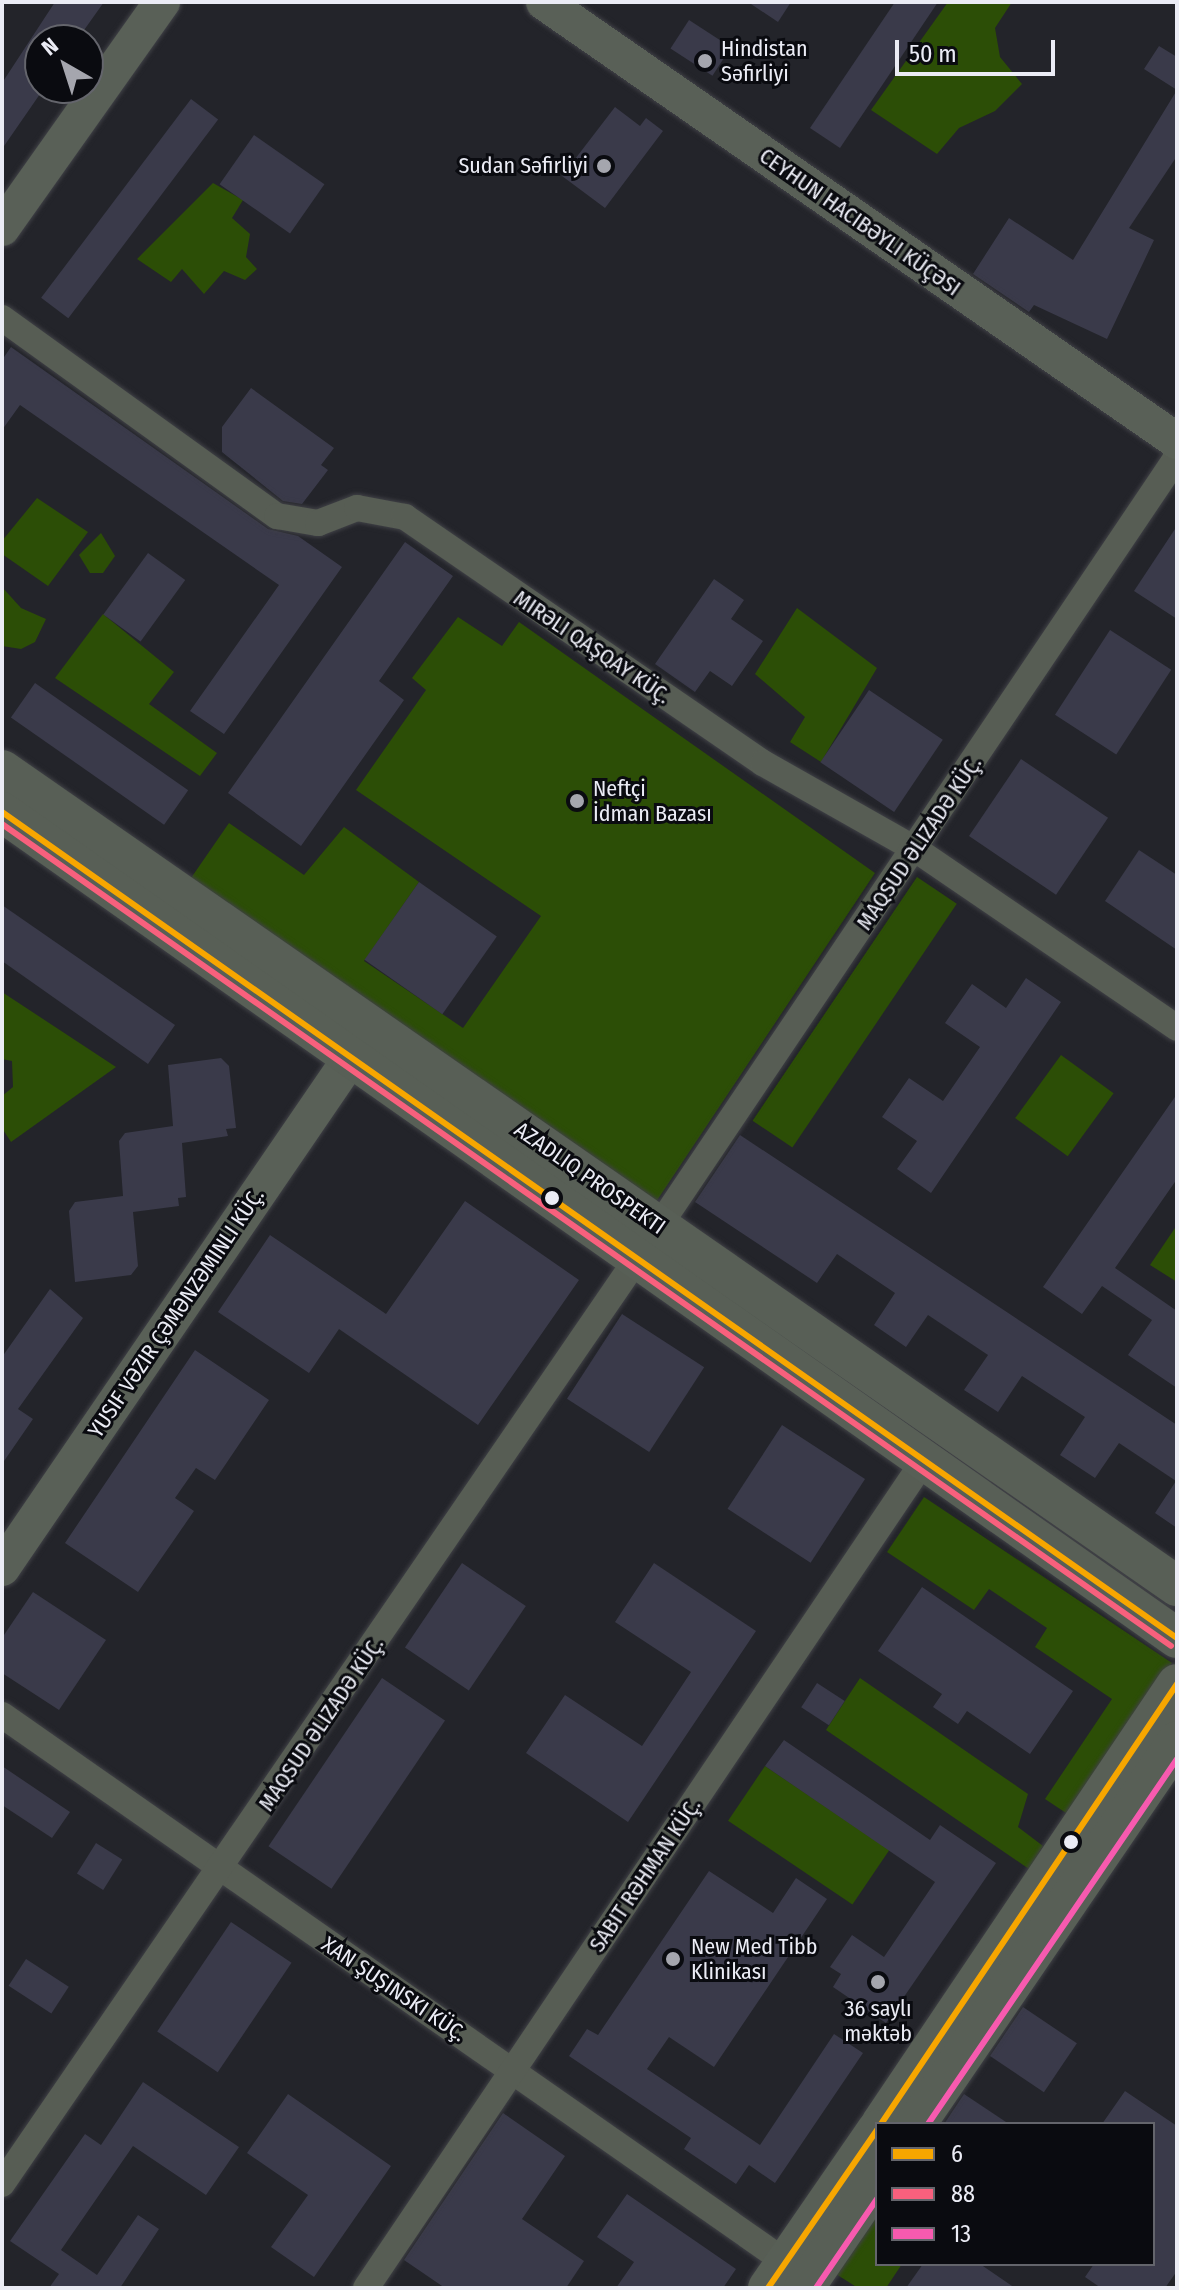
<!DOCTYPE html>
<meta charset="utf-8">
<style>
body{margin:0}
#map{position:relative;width:1179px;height:2290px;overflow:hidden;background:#23242a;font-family:"Fira Sans Condensed",sans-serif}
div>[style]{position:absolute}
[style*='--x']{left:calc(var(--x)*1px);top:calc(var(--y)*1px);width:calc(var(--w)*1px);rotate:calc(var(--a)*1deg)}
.green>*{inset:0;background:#2c4e06;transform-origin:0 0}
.building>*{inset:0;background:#3a3a4a;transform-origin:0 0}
.roads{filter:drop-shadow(0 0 2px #404146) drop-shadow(0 0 2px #404146)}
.street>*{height:26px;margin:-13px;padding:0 13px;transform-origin:13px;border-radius:13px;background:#575d54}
.secondary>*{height:36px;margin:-18px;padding:0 18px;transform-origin:18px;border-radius:18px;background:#596057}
.primary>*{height:40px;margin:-20px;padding:0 20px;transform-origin:20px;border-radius:20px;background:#585f56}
.bus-1>*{height:6px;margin:-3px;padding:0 3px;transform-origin:3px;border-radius:3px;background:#f7a600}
.bus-2>*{height:6px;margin:-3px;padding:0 3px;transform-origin:3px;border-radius:3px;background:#f8607d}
.bus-3>*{height:6px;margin:-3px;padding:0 3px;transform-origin:3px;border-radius:3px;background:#f75aaf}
.dots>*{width:22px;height:22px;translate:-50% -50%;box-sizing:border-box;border:4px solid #0a0b10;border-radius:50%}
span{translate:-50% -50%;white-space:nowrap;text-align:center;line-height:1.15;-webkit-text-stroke:6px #0a0b10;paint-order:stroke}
.poi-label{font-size:22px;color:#ebecf5}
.left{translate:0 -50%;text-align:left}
.right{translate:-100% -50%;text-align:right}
.street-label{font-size:22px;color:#ebecf5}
.frame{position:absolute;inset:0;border:4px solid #ebecf5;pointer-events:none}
.legend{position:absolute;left:875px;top:2122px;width:280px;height:144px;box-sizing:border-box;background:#0a0b10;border:2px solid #64656c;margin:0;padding:10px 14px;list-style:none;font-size:24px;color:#ebecf5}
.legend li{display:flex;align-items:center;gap:16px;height:40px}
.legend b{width:40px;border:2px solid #64656c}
.north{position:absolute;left:24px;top:24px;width:80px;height:80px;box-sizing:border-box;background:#0a0b10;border:2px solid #64656c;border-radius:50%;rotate:321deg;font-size:22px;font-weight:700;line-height:32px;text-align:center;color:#ebecf5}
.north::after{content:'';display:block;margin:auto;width:28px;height:36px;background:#a5a6ae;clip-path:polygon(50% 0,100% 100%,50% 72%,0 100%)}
.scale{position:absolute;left:895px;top:40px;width:160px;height:36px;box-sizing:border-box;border:4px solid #ebecf5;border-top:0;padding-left:10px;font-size:24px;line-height:28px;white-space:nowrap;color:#ebecf5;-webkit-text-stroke:6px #0a0b10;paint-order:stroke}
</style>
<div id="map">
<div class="green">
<i style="clip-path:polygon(948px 2px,1012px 2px,995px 28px,1000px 57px,1022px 84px,995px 111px,959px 128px,937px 154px,871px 110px)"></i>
<i style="clip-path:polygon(213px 183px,243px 200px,232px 218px,250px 234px,246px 257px,257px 269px,245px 280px,224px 271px,204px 294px,182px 269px,171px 282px,137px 259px)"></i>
<i style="clip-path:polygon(37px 498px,88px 532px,48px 586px,2px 554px,2px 541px)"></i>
<i style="clip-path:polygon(101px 533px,115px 556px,103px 573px,90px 573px,79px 555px)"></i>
<i style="clip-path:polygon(2px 587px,21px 608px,46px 619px,35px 642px,21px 649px,2px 646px)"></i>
<i style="clip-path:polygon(797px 608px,877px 668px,821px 762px,790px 742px,805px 717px,755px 674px)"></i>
<i style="clip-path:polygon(103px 614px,174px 672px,149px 704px,217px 753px,200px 776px,55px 678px)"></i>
<i style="clip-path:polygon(458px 617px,502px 646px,519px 622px,875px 873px,654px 1205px,191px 878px,229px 823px,304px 875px,344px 827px,419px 882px,364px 961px,463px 1028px,541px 916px,356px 790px,426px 690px,412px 678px)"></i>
<i style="left:917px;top:877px;width:48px;height:294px;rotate:34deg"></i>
<i style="clip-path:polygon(2px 992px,116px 1067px,11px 1142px,2px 1128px,2px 1096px,13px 1087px,12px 1061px,2px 1059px)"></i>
<i style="left:1061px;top:1055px;width:65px;height:78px;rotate:36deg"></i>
<i style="clip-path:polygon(1177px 1225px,1177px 1282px,1150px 1265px)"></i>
<i style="clip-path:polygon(924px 1497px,1172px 1663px,1069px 1815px,1045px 1799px,1112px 1699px,1035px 1647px,1047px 1628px,989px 1589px,974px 1610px,887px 1552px)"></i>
<i style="clip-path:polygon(860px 1678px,1028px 1794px,1018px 1827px,1043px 1846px,1029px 1869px,826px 1730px)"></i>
<i style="left:765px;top:1766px;width:150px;height:66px;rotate:34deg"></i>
<i style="clip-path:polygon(877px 2213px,877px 2264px,902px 2264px,886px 2288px,858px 2288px,836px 2274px)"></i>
</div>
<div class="building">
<i style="clip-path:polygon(55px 2px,104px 2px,77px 40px,40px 40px,40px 94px,2px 149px,2px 83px)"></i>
<i style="clip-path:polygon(748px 2px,791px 2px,778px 22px)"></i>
<i style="clip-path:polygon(895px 2px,938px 2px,840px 148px,810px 128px)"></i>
<i style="left:689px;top:20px;width:50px;height:34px;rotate:33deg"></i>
<i style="clip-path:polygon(1159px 46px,1177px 57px,1177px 156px,1129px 228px,1154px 240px,1107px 339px,1034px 305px,1029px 312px,973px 274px,1009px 218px,1073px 260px,1177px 90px,1144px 69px)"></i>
<i style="left:191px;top:99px;width:34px;height:249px;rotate:37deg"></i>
<i style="clip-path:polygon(615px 107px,640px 126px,646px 118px,663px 131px,605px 208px,562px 176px)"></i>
<i style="left:254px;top:135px;width:86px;height:60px;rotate:35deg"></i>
<i style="clip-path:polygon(11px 347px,268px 529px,298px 536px,342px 567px,224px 734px,190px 711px,279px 585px,20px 405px,2px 430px,2px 360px)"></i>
<i style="clip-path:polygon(251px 388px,334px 448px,321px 465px,328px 470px,302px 504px,283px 501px,222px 452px,222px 427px)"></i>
<i style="clip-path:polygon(1177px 526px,1177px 619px,1134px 591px)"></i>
<i style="clip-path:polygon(405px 542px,453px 576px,379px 681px,404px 700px,301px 846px,228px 793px)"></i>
<i style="left:148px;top:553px;width:46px;height:76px;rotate:36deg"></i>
<i style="clip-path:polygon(714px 579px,744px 600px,731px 619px,763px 641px,732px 686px,710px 671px,695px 692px,655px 664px)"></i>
<i style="left:1110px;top:630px;width:73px;height:101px;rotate:33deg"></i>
<i style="left:35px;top:683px;width:187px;height:42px;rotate:35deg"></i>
<i style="left:869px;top:690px;width:89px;height:87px;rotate:34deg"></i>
<i style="left:1021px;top:759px;width:105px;height:93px;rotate:34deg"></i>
<i style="clip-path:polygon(1139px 850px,1177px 875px,1177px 950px,1105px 901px)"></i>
<i style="left:419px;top:882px;width:95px;height:95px;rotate:35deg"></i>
<i style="clip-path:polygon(2px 905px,175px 1025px,148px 1064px,2px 961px)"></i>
<i style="clip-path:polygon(1026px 978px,1061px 1002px,931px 1193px,897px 1169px,917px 1141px,882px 1117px,909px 1078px,943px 1101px,980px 1047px,945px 1023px,972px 984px,1006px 1008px)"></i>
<i style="clip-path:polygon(221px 1058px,229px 1066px,236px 1128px,226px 1129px,228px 1136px,182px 1143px,186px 1197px,178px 1198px,179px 1206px,133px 1212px,138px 1266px,131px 1275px,75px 1282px,69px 1211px,75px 1202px,123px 1196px,119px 1141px,125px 1133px,173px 1126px,168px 1065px)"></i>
<i style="clip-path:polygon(1177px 1094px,1177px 1179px,1115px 1268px,1177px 1311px,1177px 1388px,1128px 1355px,1152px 1320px,1102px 1286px,1082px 1314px,1043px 1287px)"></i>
<i style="clip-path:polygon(740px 1135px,1177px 1425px,1177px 1528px,1155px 1513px,1176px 1481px,1119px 1443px,1095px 1478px,1060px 1455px,1085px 1417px,1022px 1376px,998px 1412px,964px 1390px,988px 1355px,928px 1315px,906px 1347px,874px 1325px,895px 1293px,837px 1254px,817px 1283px,695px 1202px)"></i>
<i style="clip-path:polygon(465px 1201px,579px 1280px,478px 1425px,339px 1329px,309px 1373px,218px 1312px,270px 1235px,386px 1314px)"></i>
<i style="clip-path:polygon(50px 1289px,83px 1318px,18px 1409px,33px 1419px,2px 1464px,2px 1357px)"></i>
<i style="left:622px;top:1314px;width:98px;height:101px;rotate:33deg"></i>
<i style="clip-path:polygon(195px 1350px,269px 1400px,215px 1480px,196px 1468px,175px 1498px,194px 1511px,138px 1592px,65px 1543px)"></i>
<i style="left:782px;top:1425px;width:99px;height:100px;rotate:33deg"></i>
<i style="left:462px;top:1563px;width:77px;height:102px;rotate:34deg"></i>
<i style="clip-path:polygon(654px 1563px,756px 1631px,628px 1822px,526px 1753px,565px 1695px,642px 1746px,691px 1672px,615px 1622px)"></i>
<i style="clip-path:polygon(922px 1587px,1073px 1691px,1030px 1754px,967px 1711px,958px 1724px,933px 1707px,942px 1694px,878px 1651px)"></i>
<i style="clip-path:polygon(33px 1592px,106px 1640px,59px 1710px,2px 1673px,2px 1638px)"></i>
<i style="left:382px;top:1678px;width:76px;height:203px;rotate:34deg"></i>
<i style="left:817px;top:1683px;width:33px;height:29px;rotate:33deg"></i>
<i style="clip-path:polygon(784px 1740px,930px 1840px,940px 1825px,996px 1863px,886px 2023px,833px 1987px,841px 1974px,830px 1967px,852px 1935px,884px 1957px,935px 1882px,765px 1766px)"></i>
<i style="clip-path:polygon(2px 1766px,70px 1812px,52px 1838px,2px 1805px)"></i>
<i style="left:96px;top:1843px;width:31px;height:36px;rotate:32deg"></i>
<i style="clip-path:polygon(709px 1871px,773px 1913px,796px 1878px,827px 1899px,714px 2067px,669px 2037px,647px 2069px,760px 2145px,834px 2034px,863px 2053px,775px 2183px,749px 2165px,736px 2184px,684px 2149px,691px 2138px,569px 2056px,587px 2029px,598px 2035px)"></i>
<i style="left:231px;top:1922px;width:73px;height:132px;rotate:34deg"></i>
<i style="left:26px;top:1959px;width:51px;height:32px;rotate:33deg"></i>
<i style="left:1023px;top:2007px;width:65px;height:59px;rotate:34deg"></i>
<i style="clip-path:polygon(143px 2082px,239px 2147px,206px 2195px,133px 2146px,61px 2250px,97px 2275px,138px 2215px,159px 2229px,120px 2288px,49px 2288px,59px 2274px,10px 2241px,85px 2134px,101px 2145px)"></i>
<i style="clip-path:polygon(1125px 2091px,1177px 2126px,1177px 2271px,1165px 2288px,1101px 2288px,1085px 2277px,1094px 2264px,1153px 2264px,1153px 2124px,1102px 2124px)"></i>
<i style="clip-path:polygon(288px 2094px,391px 2166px,314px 2277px,271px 2247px,308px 2195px,247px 2153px)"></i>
<i style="clip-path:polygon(964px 2094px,1009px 2124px,944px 2124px)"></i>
<i style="clip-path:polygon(503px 2113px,565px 2156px,522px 2219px,584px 2261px,566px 2288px,445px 2288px,404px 2260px)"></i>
<i style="clip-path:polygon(627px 2194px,736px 2269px,723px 2288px,616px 2288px,634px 2262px,597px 2237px)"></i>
<i style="clip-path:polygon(923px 2264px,980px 2264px,1015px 2288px,906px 2288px)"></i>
</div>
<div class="roads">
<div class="street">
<i style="--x:2;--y:318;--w:339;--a:35.8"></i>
<i style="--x:277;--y:516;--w:42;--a:9.7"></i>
<i style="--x:318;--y:523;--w:42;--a:-21"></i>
<i style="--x:357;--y:508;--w:49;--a:10.6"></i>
<i style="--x:405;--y:517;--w:434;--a:34.5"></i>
<i style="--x:763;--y:763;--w:175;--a:29.5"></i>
<i style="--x:915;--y:849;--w:317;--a:34.3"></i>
<i style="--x:659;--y:1226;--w:927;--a:-56.04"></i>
<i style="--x:2;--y:1715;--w:970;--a:34.92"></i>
<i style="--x:2;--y:2184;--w:1121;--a:-55.54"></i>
<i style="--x:366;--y:2288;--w:996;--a:-56.01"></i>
</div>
<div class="secondary">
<i style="--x:544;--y:2;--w:770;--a:34.74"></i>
<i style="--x:2;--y:228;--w:277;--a:-54.7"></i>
<i style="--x:2;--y:1568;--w:617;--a:-55.64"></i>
<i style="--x:350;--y:1059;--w:29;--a:-76"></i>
</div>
<div class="primary">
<i style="--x:2;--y:770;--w:1431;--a:34.78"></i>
<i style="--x:2;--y:812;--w:1436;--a:35.11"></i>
<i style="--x:881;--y:2124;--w:530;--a:-56.07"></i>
<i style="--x:916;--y:2124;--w:463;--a:-55.7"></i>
<i style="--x:768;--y:2288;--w:192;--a:-55.4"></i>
<i style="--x:804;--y:2288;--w:130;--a:-55.7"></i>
</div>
</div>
<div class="bus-1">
<i style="--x:2;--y:812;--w:1436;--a:35.11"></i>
<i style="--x:881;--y:2124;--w:530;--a:-56.07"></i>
<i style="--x:768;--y:2288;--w:192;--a:-55.4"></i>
</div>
<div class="bus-2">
<i style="--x:2;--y:824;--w:1429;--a:35.11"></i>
</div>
<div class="bus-3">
<i style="--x:928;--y:2124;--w:442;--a:-55.7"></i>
<i style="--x:816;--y:2288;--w:108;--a:-55.6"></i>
</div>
<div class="dots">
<i style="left:705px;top:61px;background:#a5a6ae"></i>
<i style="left:604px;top:166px;background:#a5a6ae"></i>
<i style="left:577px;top:801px;background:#a5a6ae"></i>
<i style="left:552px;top:1198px;background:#ebecf5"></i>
<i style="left:1071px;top:1842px;background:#ebecf5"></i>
<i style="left:673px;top:1959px;background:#a5a6ae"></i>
<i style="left:878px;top:1982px;background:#a5a6ae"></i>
</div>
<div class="poi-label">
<span class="left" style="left:721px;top:61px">Hindistan<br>Səfirliyi</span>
<span class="right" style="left:588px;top:166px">Sudan Səfirliyi</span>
<span class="left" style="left:593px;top:801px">Neftçi<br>İdman Bazası</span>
<span class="left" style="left:691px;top:1959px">New Med Tibb<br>Klinikası</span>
<span style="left:878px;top:2021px">36 saylı<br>məktəb</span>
</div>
<div class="street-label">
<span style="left:860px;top:222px;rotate:35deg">CEYHUN HACIBƏYLI KÜÇƏSI</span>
<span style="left:592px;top:647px;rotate:34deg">MIRƏLI QAŞQAY KÜÇ.</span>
<span style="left:919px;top:843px;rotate:-56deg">MAQSUD ƏLIZADƏ KÜÇ.</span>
<span style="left:590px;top:1178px;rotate:35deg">AZADLIQ PROSPEKTI</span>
<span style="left:176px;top:1313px;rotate:-56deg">YUSIF VƏZIR ÇƏMƏNZƏMINLI KÜÇ.</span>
<span style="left:321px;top:1724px;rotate:-56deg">MAQSUD ƏLIZADƏ KÜÇ.</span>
<span style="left:645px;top:1875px;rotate:-56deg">SABIT RƏHMAN KÜÇ.</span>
<span style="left:394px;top:1989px;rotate:34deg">XAN ŞUŞINSKI KÜÇ.</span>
</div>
<div class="frame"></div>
<ul class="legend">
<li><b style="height:10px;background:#f7a600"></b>6</li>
<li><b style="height:10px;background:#f8607d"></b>88</li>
<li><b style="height:10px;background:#f75aaf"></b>13</li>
</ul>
<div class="north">N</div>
<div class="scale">50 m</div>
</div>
